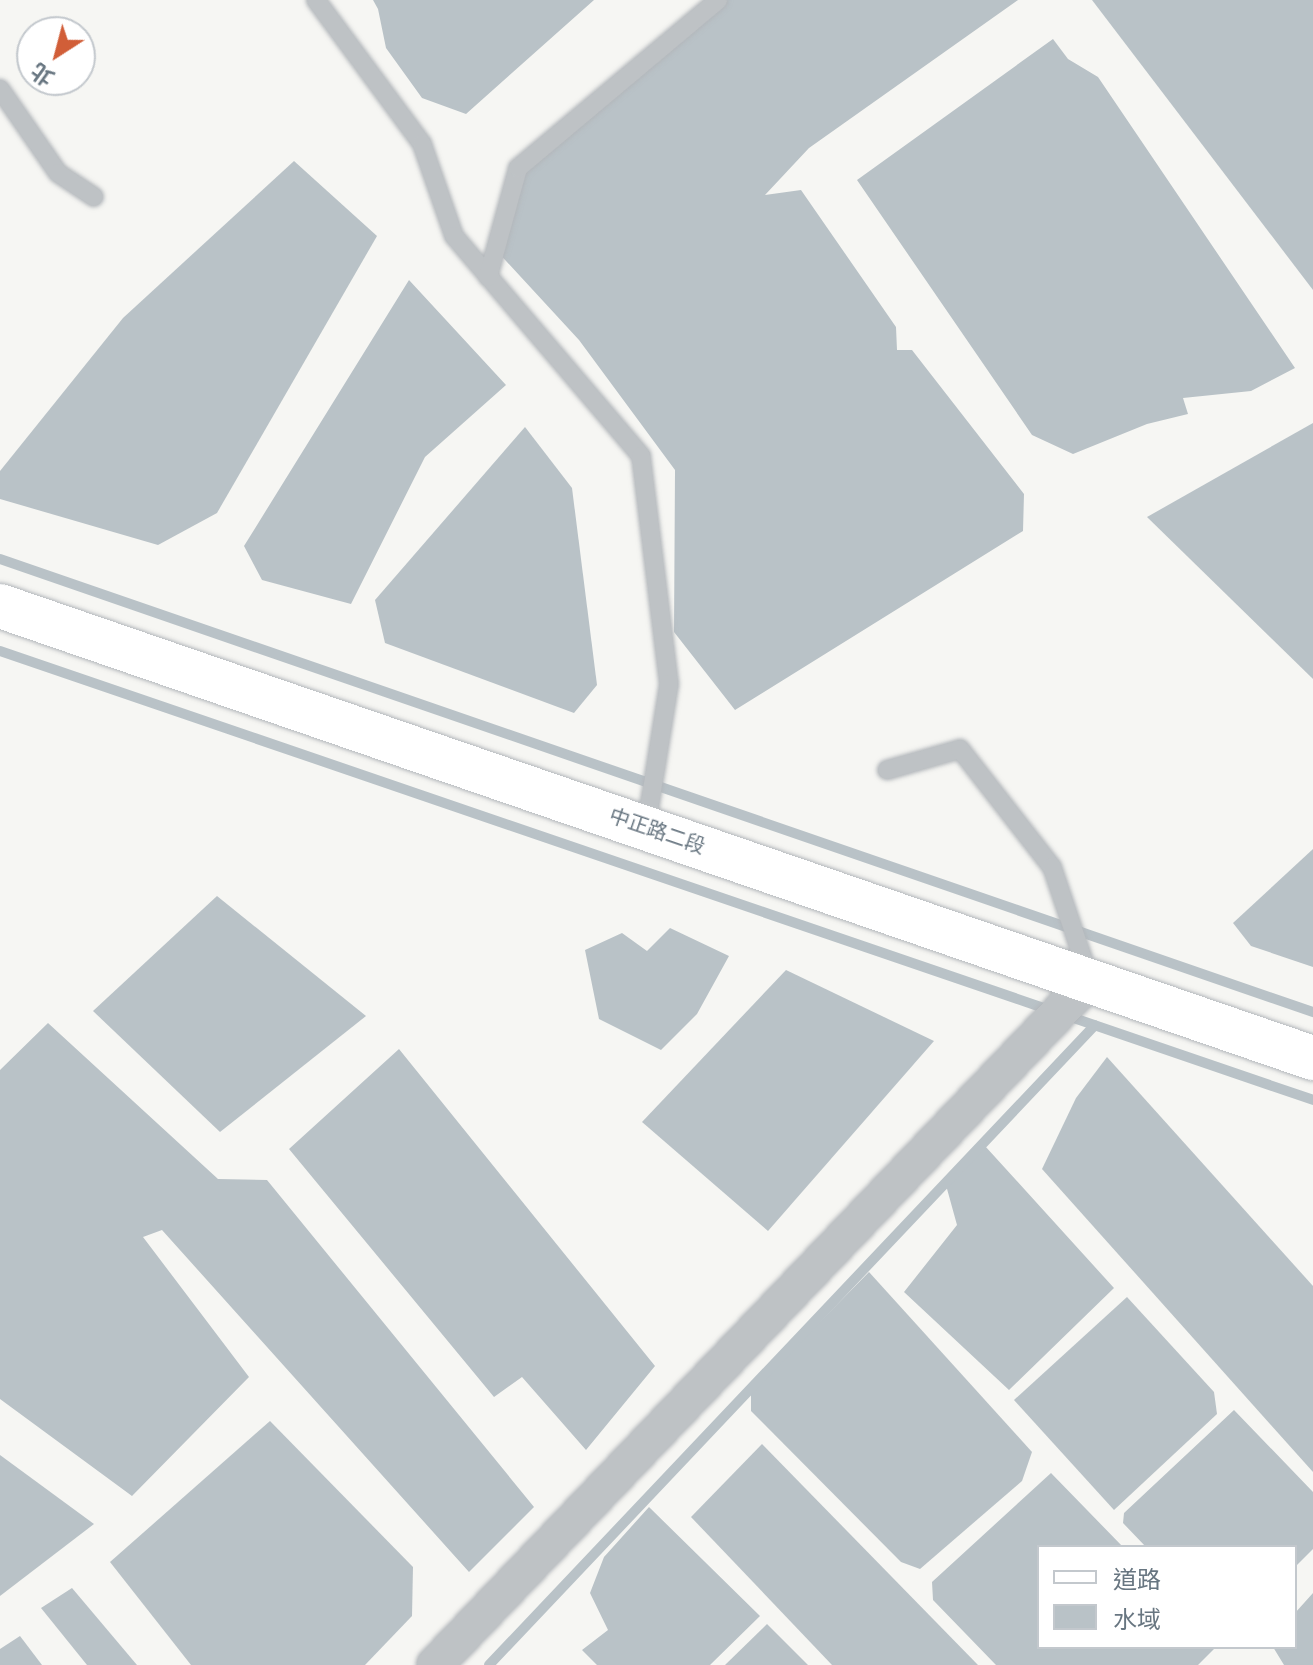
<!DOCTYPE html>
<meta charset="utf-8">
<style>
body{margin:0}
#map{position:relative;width:1313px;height:1665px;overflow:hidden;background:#f6f6f3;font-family:Arial,"Noto Sans TC",sans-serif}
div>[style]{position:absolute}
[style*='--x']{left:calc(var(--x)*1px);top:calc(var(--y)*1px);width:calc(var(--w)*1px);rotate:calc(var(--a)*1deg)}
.water>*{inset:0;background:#b9c2c7}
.stream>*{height:10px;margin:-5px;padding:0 5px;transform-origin:5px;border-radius:5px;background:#b9c2c7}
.roads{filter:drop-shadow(0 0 2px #b3b7bb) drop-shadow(0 0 2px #b3b7bb)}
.service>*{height:18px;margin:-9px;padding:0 9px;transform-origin:9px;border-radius:9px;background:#bec2c5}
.minor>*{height:36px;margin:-18px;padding:0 18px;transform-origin:18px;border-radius:18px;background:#bec2c5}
.secondary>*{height:44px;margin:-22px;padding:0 22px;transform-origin:22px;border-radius:22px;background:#fff}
span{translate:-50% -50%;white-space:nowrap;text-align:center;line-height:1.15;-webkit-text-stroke:8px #fff;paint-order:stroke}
.street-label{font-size:20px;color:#687681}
.legend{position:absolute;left:1037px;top:1545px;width:260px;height:104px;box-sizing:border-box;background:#fff;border:2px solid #c3c8cd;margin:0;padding:10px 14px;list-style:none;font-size:24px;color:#687681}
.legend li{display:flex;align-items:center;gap:16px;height:40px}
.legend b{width:40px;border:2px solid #c3c8cd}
.north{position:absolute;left:16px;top:16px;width:80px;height:80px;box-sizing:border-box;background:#fff;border:2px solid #c3c8cd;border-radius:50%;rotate:216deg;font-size:22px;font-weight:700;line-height:32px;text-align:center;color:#687681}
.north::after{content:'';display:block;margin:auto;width:28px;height:36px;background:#d15e38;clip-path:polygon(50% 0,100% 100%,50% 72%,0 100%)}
</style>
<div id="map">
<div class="water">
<i style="clip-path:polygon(373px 0,594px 0,466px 114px,422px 98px,386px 48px,378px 9px)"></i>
<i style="clip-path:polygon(710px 0,1018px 0,809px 148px,765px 195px,801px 190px,896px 327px,897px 350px,912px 350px,1024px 494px,1023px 531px,735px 710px,674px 632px,675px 470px,579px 340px,495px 249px,515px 170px)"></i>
<i style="clip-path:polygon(1092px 0,1313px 0,1313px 290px)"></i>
<i style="clip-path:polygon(1053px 39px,1068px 59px,1098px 77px,1295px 368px,1251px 391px,1183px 398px,1188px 414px,1147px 424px,1073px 454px,1032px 435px,857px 180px)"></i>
<i style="clip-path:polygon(294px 161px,377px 236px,217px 513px,158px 545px,0 499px,0 471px,123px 318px)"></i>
<i style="clip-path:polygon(409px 280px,506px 385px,425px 457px,351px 604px,262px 580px,244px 546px)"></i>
<i style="clip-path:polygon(1313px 423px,1313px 679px,1147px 517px)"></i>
<i style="clip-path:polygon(525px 427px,572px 488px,597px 685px,574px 713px,385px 643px,375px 600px)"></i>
<i style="clip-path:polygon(1313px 849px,1313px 967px,1251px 946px,1233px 923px)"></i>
<i style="clip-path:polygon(217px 896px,366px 1016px,220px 1132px,93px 1011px)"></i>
<i style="clip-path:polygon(670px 928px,729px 956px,697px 1014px,661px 1050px,599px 1019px,585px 950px,622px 933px,647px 951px)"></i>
<i style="clip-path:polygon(786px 970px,934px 1041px,768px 1231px,642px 1122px)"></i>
<i style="clip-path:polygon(48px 1023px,218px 1179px,267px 1180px,534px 1507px,469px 1572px,162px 1230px,143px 1237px,249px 1377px,132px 1496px,0 1399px,0 1070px)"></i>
<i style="clip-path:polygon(399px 1049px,655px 1366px,586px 1450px,522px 1377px,494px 1397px,289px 1149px)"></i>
<i style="clip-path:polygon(1107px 1057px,1313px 1286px,1313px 1472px,1042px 1169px,1076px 1098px)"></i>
<i style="clip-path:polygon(985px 1146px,1114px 1288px,1009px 1390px,904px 1292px,957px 1225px,944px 1178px)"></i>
<i style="clip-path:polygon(869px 1272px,1032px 1452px,1022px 1481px,920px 1569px,901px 1562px,751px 1411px,751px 1392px)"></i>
<i style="clip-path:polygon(1127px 1297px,1214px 1392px,1217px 1414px,1114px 1510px,1014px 1400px)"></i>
<i style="clip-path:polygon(1234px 1410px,1313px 1492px,1313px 1549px,1295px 1567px,1295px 1547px,1146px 1547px,1123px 1523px,1124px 1513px)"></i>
<i style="clip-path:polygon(270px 1421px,413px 1567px,412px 1616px,365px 1665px,191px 1665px,110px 1562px)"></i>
<i style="clip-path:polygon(762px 1444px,978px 1665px,832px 1665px,691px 1517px)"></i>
<i style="clip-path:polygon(0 1455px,94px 1524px,0 1596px)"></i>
<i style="clip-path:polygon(1051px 1473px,1123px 1547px,1039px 1547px,1039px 1647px,1216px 1647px,1198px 1665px,996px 1665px,933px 1600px,932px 1582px)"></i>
<i style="clip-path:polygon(649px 1507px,760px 1616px,710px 1665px,597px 1665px,582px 1650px,608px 1630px,590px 1593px,604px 1557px)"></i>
<i style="clip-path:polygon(72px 1588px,137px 1665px,87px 1665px,41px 1608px)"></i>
<i style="clip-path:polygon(1313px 1593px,1313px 1665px,1284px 1665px,1273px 1647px,1295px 1647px,1295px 1613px)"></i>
<i style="clip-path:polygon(767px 1624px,808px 1665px,725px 1665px)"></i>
<i style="clip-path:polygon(20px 1636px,42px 1665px,0 1665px,0 1649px)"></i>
</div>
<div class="stream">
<i style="--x:0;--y:559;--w:1389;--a:19.04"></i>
<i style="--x:0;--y:651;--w:1110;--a:18.88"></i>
<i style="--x:1065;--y:1015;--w:262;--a:18.9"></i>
<i style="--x:489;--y:1665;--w:881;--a:-46.56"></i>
</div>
<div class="roads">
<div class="service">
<i style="--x:316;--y:0;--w:179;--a:53.6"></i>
<i style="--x:422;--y:144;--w:97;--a:70.8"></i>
<i style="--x:454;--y:236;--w:289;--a:49.6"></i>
<i style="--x:641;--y:456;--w:230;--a:83"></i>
<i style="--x:669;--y:684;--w:145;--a:99.1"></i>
<i style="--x:0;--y:89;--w:102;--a:55.4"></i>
<i style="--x:58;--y:173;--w:43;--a:33.7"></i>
<i style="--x:488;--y:277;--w:113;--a:-74.6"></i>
<i style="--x:518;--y:168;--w:261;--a:-40"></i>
<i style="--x:887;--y:770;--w:76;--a:-16"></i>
<i style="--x:960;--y:749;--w:150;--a:52.1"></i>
<i style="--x:1052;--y:867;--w:116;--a:71.4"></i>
</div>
<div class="minor">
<i style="--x:435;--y:1665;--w:948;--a:-46.28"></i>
</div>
<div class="secondary">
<i style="--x:0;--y:606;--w:1389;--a:19"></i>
</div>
</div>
<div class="street-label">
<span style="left:657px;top:831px;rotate:19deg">中正路二段</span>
</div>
<ul class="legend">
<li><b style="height:10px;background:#fff"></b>道路</li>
<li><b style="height:22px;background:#b9c2c7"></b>水域</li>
</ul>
<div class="north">北</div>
</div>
